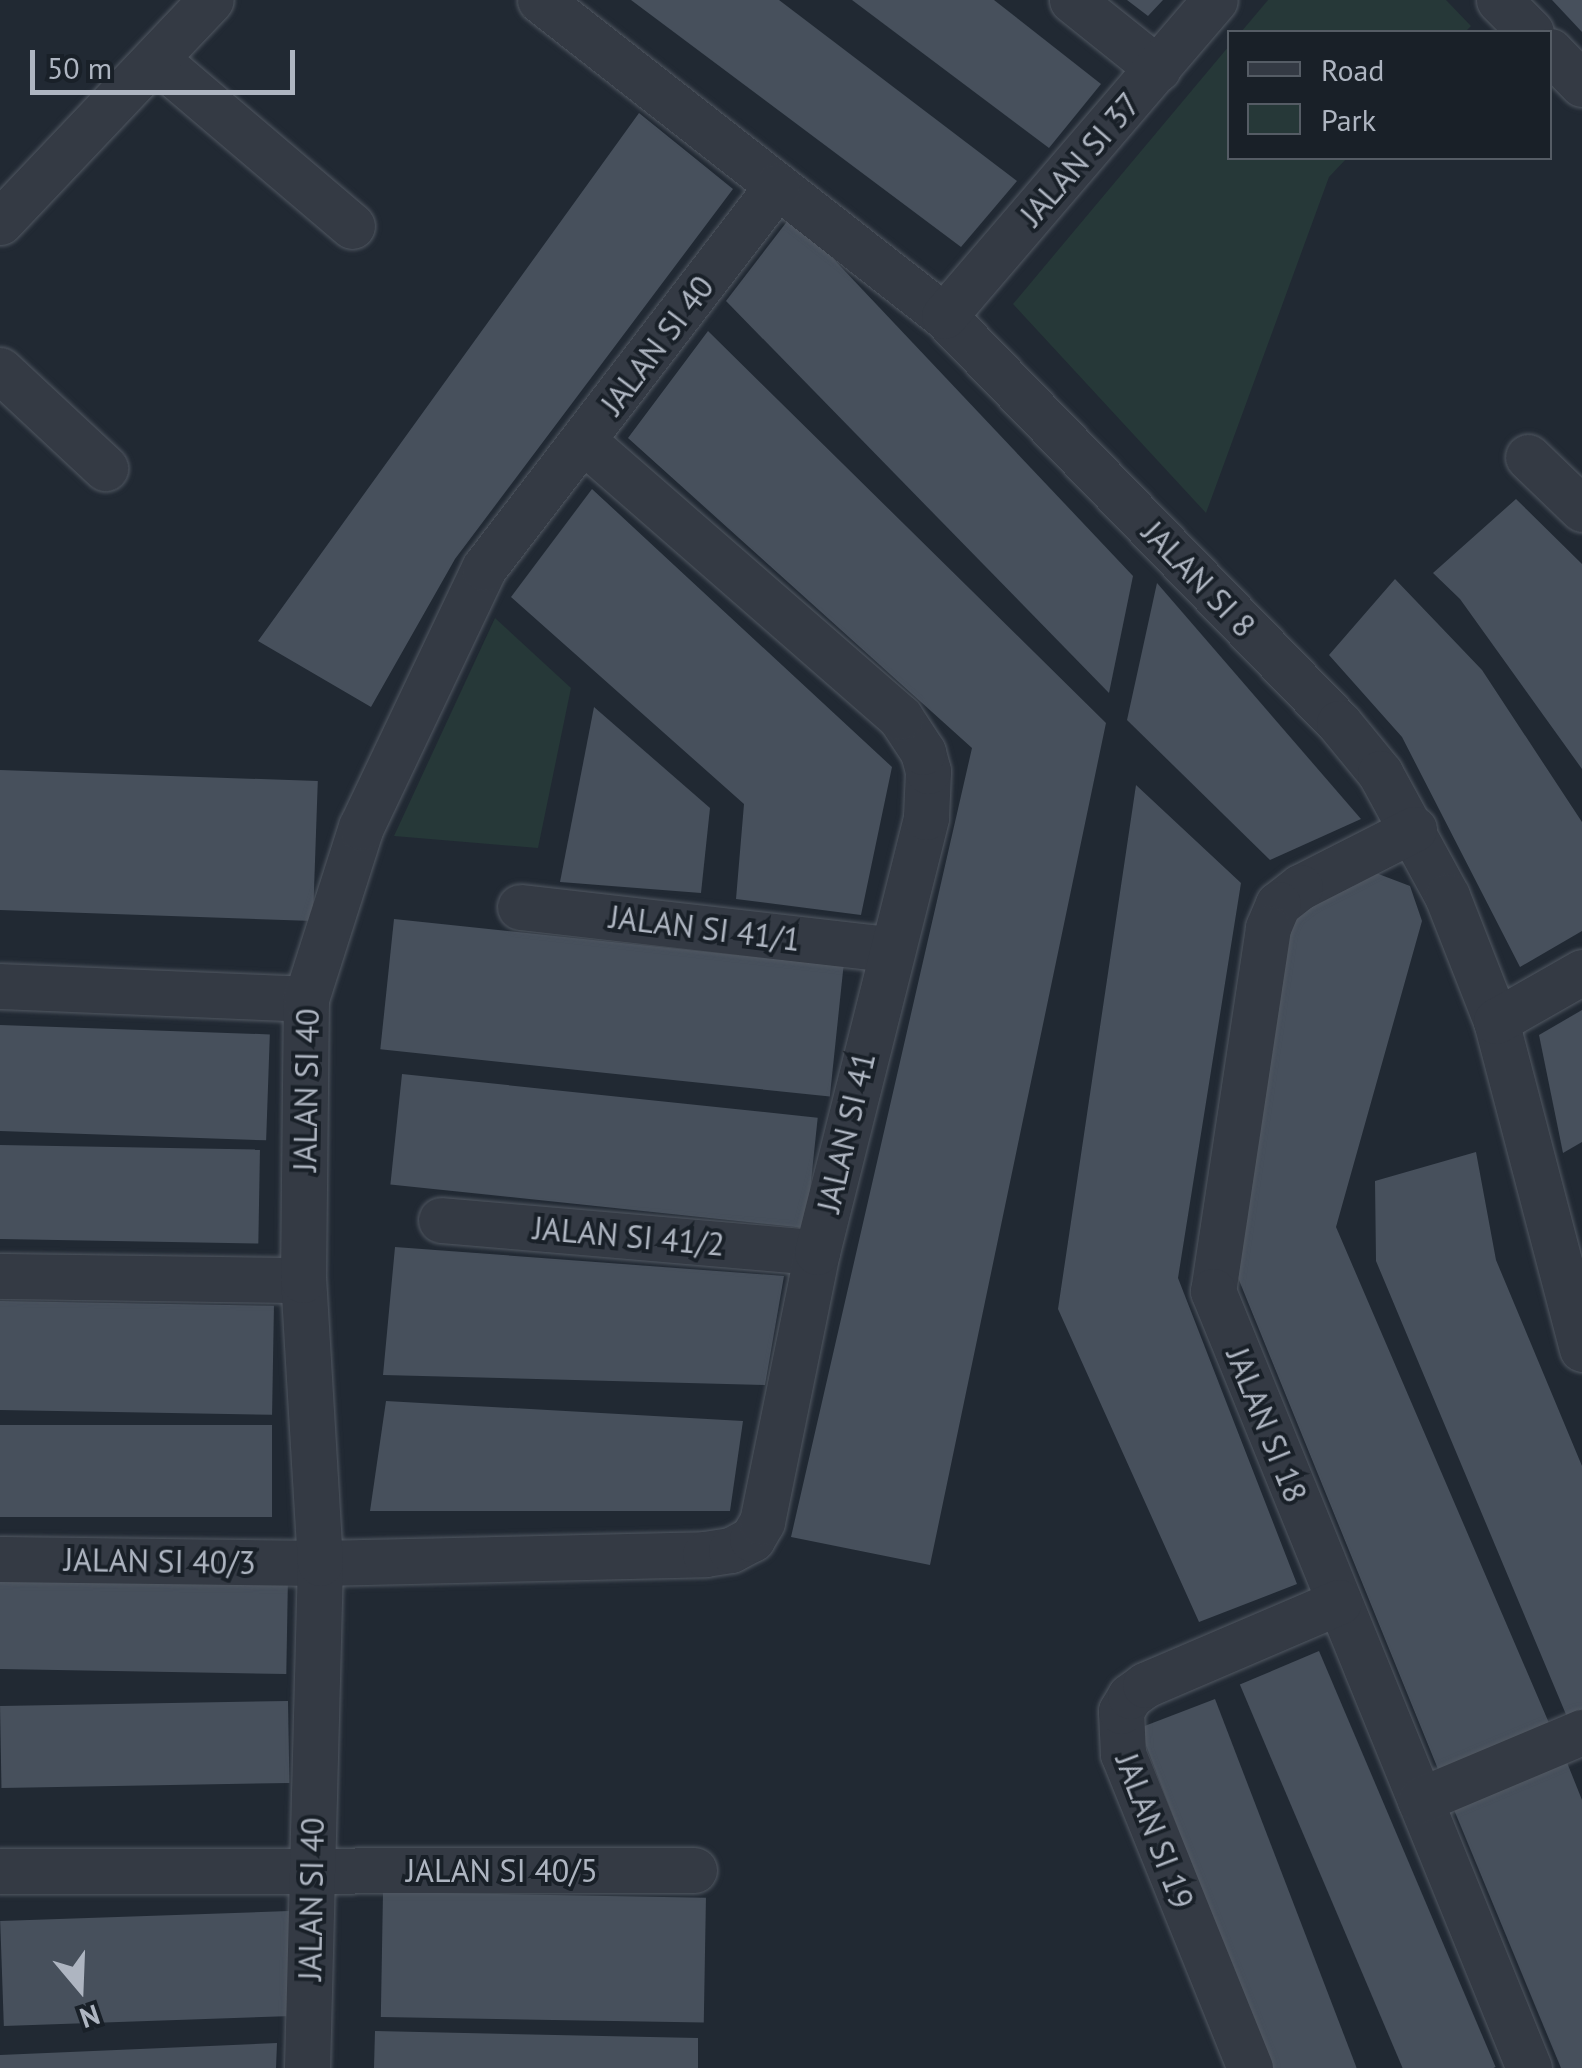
<!DOCTYPE html>
<style>
body{margin:0}
#map{position:relative;width:1582px;height:2068px;overflow:hidden;background:#212933;font-family:"PT Sans",sans-serif}
div>[style]{position:absolute}
[style*='--x']{left:calc(var(--x)*1px);top:calc(var(--y)*1px);width:calc(var(--w)*1px);rotate:calc(var(--a)*1deg)}
.green>*{inset:0;background:#263838}
.building>*{inset:0;background:#47505c;transform-origin:0 0}
.roads{filter:drop-shadow(0 0 2px #515862) drop-shadow(0 0 2px #515862)}
.minor>*{height:45px;margin:-22.5px;padding:0 22.5px;transform-origin:22.5px;border-radius:22.5px;background:#343a44}
span{translate:-50% -50%;white-space:nowrap;text-align:center;line-height:1.15;-webkit-text-stroke:8px #192028;paint-order:stroke}
.street-label{font-size:32px;color:#aeb5c1}
.legend{position:absolute;left:1227px;top:30px;width:325px;height:130px;box-sizing:border-box;background:#192028;border:2px solid #555c65;margin:0;padding:12px 18px;list-style:none;font-size:30px;color:#aeb5c1}
.legend li{display:flex;align-items:center;gap:20px;height:50px}
.legend b{width:50px;border:2px solid #555c65}
.north{position:absolute;left:30px;top:1938px;width:100px;height:100px;-webkit-text-stroke:8px #192028;paint-order:stroke;rotate:161deg;font-size:28px;font-weight:700;line-height:40px;text-align:center;color:#aeb5c1}
.north::after{content:'';display:block;margin:auto;width:35px;height:45px;background:#aeb5c1;clip-path:polygon(50% 0,100% 100%,50% 72%,0 100%)}
.scale{position:absolute;left:30px;top:50px;width:265px;height:45px;box-sizing:border-box;border:5px solid #aeb5c1;border-top:0;padding-left:12px;font-size:30px;line-height:35px;white-space:nowrap;color:#aeb5c1;-webkit-text-stroke:8px #192028;paint-order:stroke}
</style>
<div id="map">
<div class="green">
<i style="clip-path:polygon(1268px 0,1446px 0,1471px 26px,1465px 32px,1241px 32px)"></i>
<i style="clip-path:polygon(1229px 46px,1230px 158px,1347px 158px,1329px 177px,1206px 513px,1013px 304px)"></i>
<i style="clip-path:polygon(495px 618px,571px 688px,538px 848px,394px 836px)"></i>
</div>
<div class="building">
<i style="clip-path:polygon(631px 0,779px 0,1017px 181px,961px 247px)"></i>
<i style="clip-path:polygon(852px 0,994px 0,1101px 84px,1049px 148px)"></i>
<i style="clip-path:polygon(1127px 0,1163px 0,1148px 16px)"></i>
<i style="clip-path:polygon(1552px 0,1582px 0,1582px 32px)"></i>
<i style="clip-path:polygon(639px 113px,733px 189px,455px 559px,371px 707px,258px 641px)"></i>
<i style="clip-path:polygon(792px 215px,1133px 576px,1109px 693px,726px 301px)"></i>
<i style="clip-path:polygon(708px 331px,1106px 723px,930px 1565px,791px 1537px,972px 748px,628px 438px)"></i>
<i style="clip-path:polygon(592px 489px,892px 767px,861px 915px,736px 899px,744px 804px,511px 597px)"></i>
<i style="clip-path:polygon(1516px 499px,1582px 564px,1582px 769px,1460px 599px,1433px 573px)"></i>
<i style="clip-path:polygon(1395px 579px,1482px 670px,1582px 822px,1582px 931px,1520px 967px,1402px 737px,1329px 655px)"></i>
<i style="clip-path:polygon(1157px 583px,1361px 819px,1270px 860px,1127px 720px)"></i>
<i style="clip-path:polygon(594px 707px,710px 808px,701px 893px,560px 882px)"></i>
<i style="left:0;top:770px;width:318px;height:140px;rotate:2deg"></i>
<i style="clip-path:polygon(1136px 785px,1241px 883px,1178px 1278px,1297px 1584px,1199px 1622px,1058px 1309px)"></i>
<i style="clip-path:polygon(1368px 870px,1410px 886px,1422px 921px,1336px 1227px,1552px 1730px,1440px 1774px,1230px 1258px,1292px 910px)"></i>
<i style="left:394px;top:919px;width:452px;height:131px;rotate:6deg"></i>
<i style="clip-path:polygon(1582px 1010px,1582px 1142px,1563px 1153px,1539px 1035px)"></i>
<i style="left:0;top:1025px;width:270px;height:106px;rotate:2deg"></i>
<i style="left:402px;top:1074px;width:418px;height:111px;rotate:6deg"></i>
<i style="left:0;top:1145px;width:260px;height:94px;rotate:1deg"></i>
<i style="clip-path:polygon(1476px 1152px,1496px 1260px,1582px 1466px,1582px 1718px,1570px 1724px,1376px 1261px,1375px 1181px)"></i>
<i style="clip-path:polygon(395px 1247px,784px 1276px,765px 1385px,383px 1375px)"></i>
<i style="left:0;top:1301px;width:274px;height:109px;rotate:1deg"></i>
<i style="clip-path:polygon(386px 1401px,743px 1421px,730px 1511px,370px 1511px)"></i>
<i style="left:0;top:1425px;width:272px;height:92px"></i>
<i style="left:288px;top:1575px;width:99px;height:288px;rotate:91deg"></i>
<i style="left:1319px;top:1651px;width:452px;height:86px;rotate:67deg"></i>
<i style="left:1215px;top:1699px;width:395px;height:81px;rotate:69deg"></i>
<i style="left:288px;top:1701px;width:82px;height:288px;rotate:89deg"></i>
<i style="clip-path:polygon(1566px 1760px,1582px 1800px,1582px 2068px,1561px 2068px,1452px 1805px)"></i>
<i style="left:383px;top:1892px;width:323px;height:125px;rotate:1deg"></i>
<i style="left:289px;top:1911px;width:105px;height:289px;rotate:88deg"></i>
<i style="clip-path:polygon(375px 2031px,698px 2038px,698px 2068px,374px 2068px)"></i>
<i style="clip-path:polygon(277px 2043px,276px 2068px,0 2068px,0 2055px)"></i>
</div>
<div class="roads">
<div class="minor">
<i style="--x:540;--y:0;--w:513;--a:38.03"></i>
<i style="--x:944;--y:316;--w:567;--a:45.86"></i>
<i style="--x:1339;--y:723;--w:65;--a:50.6"></i>
<i style="--x:1380;--y:773;--w:140;--a:61.4"></i>
<i style="--x:1447;--y:896;--w:134;--a:68.6"></i>
<i style="--x:1496;--y:1021;--w:339;--a:75.3"></i>
<i style="--x:1072;--y:0;--w:110;--a:38.7"></i>
<i style="--x:1499;--y:0;--w:45;--a:45"></i>
<i style="--x:1550;--y:51;--w:46;--a:45.9"></i>
<i style="--x:157;--y:60;--w:256;--a:40.4"></i>
<i style="--x:0;--y:222;--w:306;--a:-46.5"></i>
<i style="--x:944;--y:316;--w:416;--a:-49.4"></i>
<i style="--x:0;--y:370;--w:144;--a:43"></i>
<i style="--x:1528;--y:457;--w:75;--a:43.9"></i>
<i style="--x:1414;--y:829;--w:128;--a:153"></i>
<i style="--x:1300;--y:887;--w:28;--a:142"></i>
<i style="--x:1278;--y:904;--w:26;--a:113"></i>
<i style="--x:1268;--y:928;--w:367;--a:98.6"></i>
<i style="--x:1213;--y:1291;--w:839;--a:67.87"></i>
<i style="--x:520;--y:907;--w:371;--a:6.5"></i>
<i style="--x:0;--y:986;--w:306;--a:2.4"></i>
<i style="--x:1496;--y:1021;--w:99;--a:-29.7"></i>
<i style="--x:441;--y:1220;--w:377;--a:4.9"></i>
<i style="--x:0;--y:1276;--w:303;--a:0.8"></i>
<i style="--x:0;--y:1559;--w:320;--a:0.7"></i>
<i style="--x:320;--y:1563;--w:385;--a:-1.3"></i>
<i style="--x:705;--y:1554;--w:26;--a:-9"></i>
<i style="--x:731;--y:1550;--w:24;--a:-28"></i>
<i style="--x:752;--y:1539;--w:20;--a:-60"></i>
<i style="--x:762;--y:1522;--w:276;--a:-78.5"></i>
<i style="--x:817;--y:1252;--w:448;--a:-75.9"></i>
<i style="--x:926;--y:817;--w:46;--a:-87.5"></i>
<i style="--x:928;--y:771;--w:20;--a:-105"></i>
<i style="--x:923;--y:752;--w:42;--a:-123.3"></i>
<i style="--x:900;--y:717;--w:420;--a:-138.9"></i>
<i style="--x:1420;--y:1800;--w:176;--a:-22.8"></i>
<i style="--x:0;--y:1871;--w:694;--a:-0.08"></i>
<i style="--x:307;--y:2068;--w:505;--a:-88.53"></i>
<i style="--x:320;--y:1563;--w:284;--a:-93.4"></i>
<i style="--x:303;--y:1280;--w:281;--a:-89.4"></i>
<i style="--x:306;--y:999;--w:181;--a:-72.3"></i>
<i style="--x:361;--y:827;--w:287;--a:-64.6"></i>
<i style="--x:484;--y:568;--w:481;--a:-52.5"></i>
<i style="--x:1250;--y:2068;--w:339;--a:-112"></i>
<i style="--x:1123;--y:1754;--w:43;--a:-92.7"></i>
<i style="--x:1121;--y:1711;--w:17;--a:-59"></i>
<i style="--x:1130;--y:1696;--w:19;--a:-36"></i>
<i style="--x:1145;--y:1685;--w:211;--a:-23.2"></i>
</div>
</div>
<div class="street-label">
<span style="left:1080px;top:159px;rotate:-49deg">JALAN SI 37</span>
<span style="left:657px;top:345px;rotate:-53deg">JALAN SI 40</span>
<span style="left:1199px;top:579px;rotate:46deg">JALAN SI 8</span>
<span style="left:705px;top:928px;rotate:7deg">JALAN SI 41/1</span>
<span style="left:306px;top:1090px;rotate:-89deg">JALAN SI 40</span>
<span style="left:846px;top:1132px;rotate:-77deg">JALAN SI 41</span>
<span style="left:629px;top:1236px;rotate:5deg">JALAN SI 41/2</span>
<span style="left:1267px;top:1425px;rotate:68deg">JALAN SI 18</span>
<span style="left:160px;top:1561px;rotate:1deg">JALAN SI 40/3</span>
<span style="left:1155px;top:1831px;rotate:69deg">JALAN SI 19</span>
<span style="left:502px;top:1870px">JALAN SI 40/5</span>
<span style="left:311px;top:1899px;rotate:-89deg">JALAN SI 40</span>
</div>
<ul class="legend">
<li><b style="height:12px;background:#343a44"></b>Road</li>
<li><b style="height:28px;background:#263838"></b>Park</li>
</ul>
<div class="north">N</div>
<div class="scale">50 m</div>
</div>
